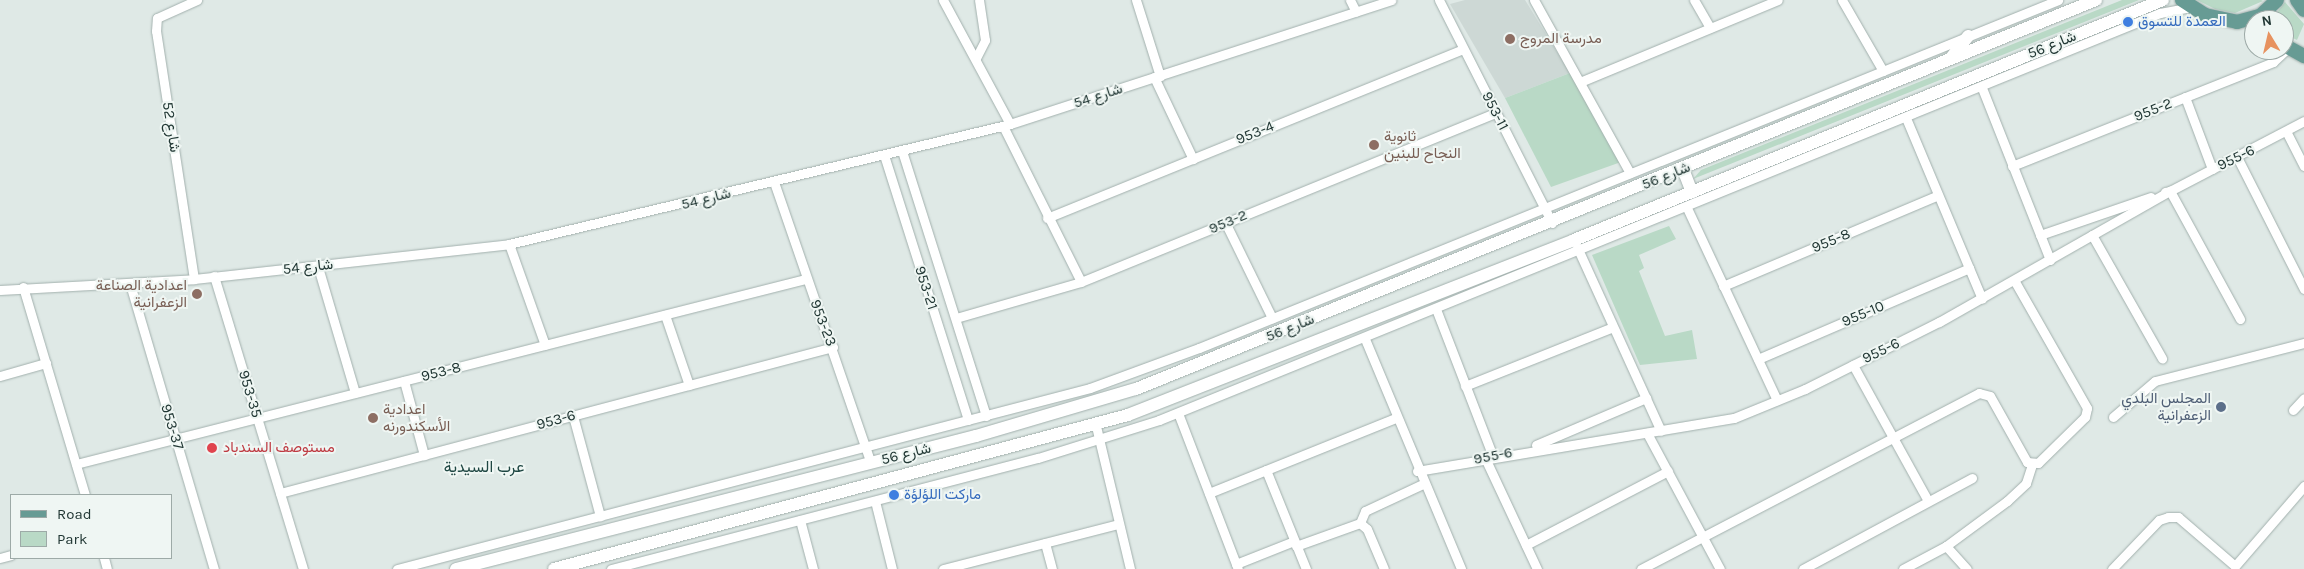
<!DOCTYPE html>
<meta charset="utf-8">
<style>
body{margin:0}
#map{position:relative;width:2304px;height:569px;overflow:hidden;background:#dfe9e6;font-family:Karla,Vazirmatn,sans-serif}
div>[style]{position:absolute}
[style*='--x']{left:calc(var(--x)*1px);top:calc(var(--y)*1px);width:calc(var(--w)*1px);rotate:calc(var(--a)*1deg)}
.built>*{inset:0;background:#cdd8d5}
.green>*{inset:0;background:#b9d9c6}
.roads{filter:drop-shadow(0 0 1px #a2b0ad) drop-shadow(0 0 1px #a2b0ad)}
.street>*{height:9px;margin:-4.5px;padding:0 4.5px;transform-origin:4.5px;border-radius:4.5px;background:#fff}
.secondary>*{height:12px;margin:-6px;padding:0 6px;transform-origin:6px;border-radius:6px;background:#fff}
.primary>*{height:14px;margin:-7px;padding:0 7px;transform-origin:7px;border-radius:7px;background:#679b94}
.dots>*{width:14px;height:14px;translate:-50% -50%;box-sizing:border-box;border:2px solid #eff6f3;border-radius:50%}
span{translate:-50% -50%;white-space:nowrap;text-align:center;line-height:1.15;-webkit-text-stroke:4px #eff6f3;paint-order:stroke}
.shop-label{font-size:15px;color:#366cbe}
.left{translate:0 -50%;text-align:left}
.education-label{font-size:15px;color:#785e54}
.right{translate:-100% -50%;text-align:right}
.street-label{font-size:15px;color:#213734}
.service-label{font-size:15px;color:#4e5e75}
.health-label{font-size:15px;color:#be3a42}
.neighbourhood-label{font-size:16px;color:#1f4743}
.legend{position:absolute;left:10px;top:494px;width:162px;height:65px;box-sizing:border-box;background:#eff6f3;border:1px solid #9daaa7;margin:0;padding:6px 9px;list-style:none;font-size:15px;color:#213734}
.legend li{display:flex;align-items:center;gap:10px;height:25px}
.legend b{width:25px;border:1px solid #9daaa7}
.north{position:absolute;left:2244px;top:10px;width:50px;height:50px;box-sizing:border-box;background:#eff6f3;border:1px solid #9daaa7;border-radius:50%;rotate:351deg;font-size:14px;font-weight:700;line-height:20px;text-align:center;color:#213734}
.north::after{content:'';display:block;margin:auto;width:18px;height:22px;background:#e7925f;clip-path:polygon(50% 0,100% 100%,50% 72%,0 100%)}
</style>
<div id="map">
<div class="built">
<i style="clip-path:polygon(1465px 0,1525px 0,1570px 73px,1505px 98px,1450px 4px)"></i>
</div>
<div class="green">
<i style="clip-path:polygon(2122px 0,2139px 0,1693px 179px,1701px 170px)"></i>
<i style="clip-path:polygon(2197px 0,2261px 0,2263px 1px,2235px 13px,2215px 9px)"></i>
<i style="clip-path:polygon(2285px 2px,2304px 24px,2297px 40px,2284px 34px,2284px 20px,2271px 20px)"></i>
<i style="clip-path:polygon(1570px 73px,1621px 162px,1551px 187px,1505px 98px)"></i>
<i style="clip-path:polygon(1669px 226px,1676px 239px,1639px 255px,1644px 268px,1639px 271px,1665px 336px,1692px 330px,1697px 359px,1640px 365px,1592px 255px)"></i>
</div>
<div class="roads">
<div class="street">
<i style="--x:943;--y:0;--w:141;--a:61.6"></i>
<i style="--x:1136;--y:0;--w:80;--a:72.5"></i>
<i style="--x:1350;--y:0;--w:13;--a:63"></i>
<i style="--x:1439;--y:0;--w:250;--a:63.1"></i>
<i style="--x:1534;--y:0;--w:198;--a:61"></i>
<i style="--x:1694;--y:0;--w:32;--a:60"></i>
<i style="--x:1842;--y:0;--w:82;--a:60"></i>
<i style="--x:976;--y:58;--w:20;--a:-63"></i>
<i style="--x:985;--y:40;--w:40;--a:-98.5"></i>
<i style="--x:1154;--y:77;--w:91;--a:64.6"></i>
<i style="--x:1580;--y:82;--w:214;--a:-22.5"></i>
<i style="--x:1982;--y:88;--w:185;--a:68.4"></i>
<i style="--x:2185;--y:97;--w:77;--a:69.4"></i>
<i style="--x:1906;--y:118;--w:196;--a:67.2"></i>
<i style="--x:1003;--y:126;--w:174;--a:63.4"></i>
<i style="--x:2287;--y:133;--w:37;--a:63"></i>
<i style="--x:902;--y:151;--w:278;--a:72.4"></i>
<i style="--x:884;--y:155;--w:278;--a:72.4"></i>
<i style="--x:2237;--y:157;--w:148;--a:63.1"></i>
<i style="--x:2012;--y:166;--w:281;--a:-21.7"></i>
<i style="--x:2273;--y:62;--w:22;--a:-43"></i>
<i style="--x:774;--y:182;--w:297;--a:71"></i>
<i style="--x:2165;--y:192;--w:5;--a:-11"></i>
<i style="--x:2170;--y:191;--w:146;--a:61.3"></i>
<i style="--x:1687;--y:208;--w:212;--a:64.9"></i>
<i style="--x:1047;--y:218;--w:449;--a:-22.1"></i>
<i style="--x:1226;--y:224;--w:105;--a:63.9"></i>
<i style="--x:2040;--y:235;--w:117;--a:-18.9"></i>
<i style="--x:2092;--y:235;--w:142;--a:60.4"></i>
<i style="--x:509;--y:244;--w:107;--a:70.4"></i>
<i style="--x:1577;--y:247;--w:202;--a:65.5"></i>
<i style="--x:318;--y:267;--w:131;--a:73.6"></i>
<i style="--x:214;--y:276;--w:306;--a:73.1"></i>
<i style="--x:194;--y:279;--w:251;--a:-98.7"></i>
<i style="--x:156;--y:31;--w:13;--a:-86"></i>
<i style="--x:157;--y:18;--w:44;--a:-24.2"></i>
<i style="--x:130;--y:284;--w:297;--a:73.6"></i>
<i style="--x:1723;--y:286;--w:233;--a:-22.9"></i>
<i style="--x:23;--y:287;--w:217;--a:73.4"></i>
<i style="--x:0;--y:290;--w:194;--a:-3.2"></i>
<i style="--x:194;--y:279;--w:317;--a:-6.3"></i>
<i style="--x:509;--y:244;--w:515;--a:-13.47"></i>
<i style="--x:1010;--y:124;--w:401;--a:-18"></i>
<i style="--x:1436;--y:309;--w:159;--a:68.9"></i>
<i style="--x:665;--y:315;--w:74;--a:71.1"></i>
<i style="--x:956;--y:318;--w:130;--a:-16.1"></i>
<i style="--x:1081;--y:282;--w:448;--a:-22.2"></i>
<i style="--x:1365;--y:339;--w:249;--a:67.3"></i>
<i style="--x:1758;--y:359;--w:230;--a:-23.3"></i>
<i style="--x:1853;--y:365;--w:155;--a:61.1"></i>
<i style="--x:0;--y:376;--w:48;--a:-15.8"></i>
<i style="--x:404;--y:381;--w:77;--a:74.9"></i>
<i style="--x:1465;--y:386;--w:159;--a:-21.7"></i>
<i style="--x:2293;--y:410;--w:16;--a:-47"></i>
<i style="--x:1178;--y:413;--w:167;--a:69"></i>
<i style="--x:573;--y:416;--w:104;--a:74.9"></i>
<i style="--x:2113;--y:417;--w:55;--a:-40.6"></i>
<i style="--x:2155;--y:381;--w:154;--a:-14.3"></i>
<i style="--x:1096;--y:426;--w:147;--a:76.6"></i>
<i style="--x:1647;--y:433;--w:154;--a:61.8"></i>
<i style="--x:1536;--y:445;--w:120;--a:-23.1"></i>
<i style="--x:1485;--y:458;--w:123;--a:64.9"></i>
<i style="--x:76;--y:464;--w:752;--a:-14.24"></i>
<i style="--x:1266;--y:470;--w:107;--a:68"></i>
<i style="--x:1417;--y:471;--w:321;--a:-9.5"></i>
<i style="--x:1734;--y:418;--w:77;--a:-22.2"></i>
<i style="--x:1805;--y:389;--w:150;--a:-26.6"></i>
<i style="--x:1939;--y:322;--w:266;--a:-29.6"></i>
<i style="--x:2170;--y:191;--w:151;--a:-27.6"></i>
<i style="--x:280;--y:493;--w:572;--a:-14.79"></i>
<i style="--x:1209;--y:493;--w:201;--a:-21.9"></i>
<i style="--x:875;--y:501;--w:70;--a:76"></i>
<i style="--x:800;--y:520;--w:51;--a:75.1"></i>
<i style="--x:1360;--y:523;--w:13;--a:-67"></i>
<i style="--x:1365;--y:511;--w:64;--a:-25"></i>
<i style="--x:1360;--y:523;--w:9;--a:41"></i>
<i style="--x:1367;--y:529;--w:43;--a:67"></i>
<i style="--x:1045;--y:543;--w:27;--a:75"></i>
<i style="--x:1526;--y:545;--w:160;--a:-27.5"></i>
<i style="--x:1296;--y:546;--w:68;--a:-19.8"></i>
<i style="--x:1946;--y:546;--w:31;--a:48"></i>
<i style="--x:0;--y:558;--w:11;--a:-15"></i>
<i style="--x:104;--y:558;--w:11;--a:75"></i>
<i style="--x:1236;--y:564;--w:62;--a:-21.6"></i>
<i style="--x:397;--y:569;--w:716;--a:-14.64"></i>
<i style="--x:1090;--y:388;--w:116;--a:-20.2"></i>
<i style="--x:1199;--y:348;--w:927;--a:-22.05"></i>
<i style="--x:611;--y:569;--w:441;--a:-14.6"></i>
<i style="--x:1038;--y:458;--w:127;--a:-17.4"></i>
<i style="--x:1159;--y:420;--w:1081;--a:-22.13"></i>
<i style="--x:2160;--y:13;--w:31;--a:-11"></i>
<i style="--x:943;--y:569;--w:181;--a:-14.4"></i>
<i style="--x:1641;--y:569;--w:381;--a:-27.5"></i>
<i style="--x:1979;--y:393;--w:11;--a:15"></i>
<i style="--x:1990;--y:396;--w:76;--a:60.7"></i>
<i style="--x:2027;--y:462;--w:11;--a:5"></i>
<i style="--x:2038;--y:463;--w:66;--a:-44.4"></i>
<i style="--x:2085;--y:417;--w:9;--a:-77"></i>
<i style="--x:2087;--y:408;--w:147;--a:-119.7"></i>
<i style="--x:1803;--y:569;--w:192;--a:-28.3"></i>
<i style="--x:1903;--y:569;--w:49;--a:-28.1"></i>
<i style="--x:1946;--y:546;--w:76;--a:-36.4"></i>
<i style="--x:2007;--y:501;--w:26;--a:-43"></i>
<i style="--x:2026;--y:483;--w:20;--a:-72"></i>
<i style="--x:2112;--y:569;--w:68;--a:-46.2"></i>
<i style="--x:2159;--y:520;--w:9;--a:-18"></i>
<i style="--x:2168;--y:517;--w:10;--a:0"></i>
<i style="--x:2178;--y:517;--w:75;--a:40.7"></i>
<i style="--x:2235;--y:566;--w:106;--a:-49.2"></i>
</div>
<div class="secondary">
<i style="--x:1951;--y:58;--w:28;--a:-52"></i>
<i style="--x:1683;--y:169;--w:25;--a:69"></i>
<i style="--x:456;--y:569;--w:537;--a:-14.35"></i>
<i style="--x:976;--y:436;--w:167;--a:-16.4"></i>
<i style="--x:1136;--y:389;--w:1036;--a:-22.06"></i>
<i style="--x:554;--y:569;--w:594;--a:-15.02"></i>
<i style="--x:1128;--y:415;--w:479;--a:-21.4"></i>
<i style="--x:1574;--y:240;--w:636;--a:-22.17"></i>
</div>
<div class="primary">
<i style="--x:2182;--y:0;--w:27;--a:33"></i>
<i style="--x:2205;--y:15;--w:33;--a:12"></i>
<i style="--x:2237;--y:22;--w:24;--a:-15"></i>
<i style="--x:2260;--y:16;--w:23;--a:-43"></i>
<i style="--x:2297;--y:0;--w:12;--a:55"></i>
<i style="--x:2284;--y:45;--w:23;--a:29"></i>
</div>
</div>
<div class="dots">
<i style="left:2128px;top:22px;background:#3f7fe0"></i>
<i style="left:1510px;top:39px;background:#8d6e63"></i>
<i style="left:1374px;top:145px;background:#8d6e63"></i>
<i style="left:197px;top:294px;background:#8d6e63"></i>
<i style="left:2221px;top:407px;background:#5c6f8a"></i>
<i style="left:373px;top:418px;background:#8d6e63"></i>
<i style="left:212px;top:448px;background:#e0444e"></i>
<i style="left:894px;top:495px;background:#3f7fe0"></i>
</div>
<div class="shop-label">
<span class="left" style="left:2138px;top:22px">العمدة للتسوق</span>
<span class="left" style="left:904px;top:495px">ماركت اللؤلؤة</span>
</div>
<div class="education-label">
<span class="left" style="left:1520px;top:39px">مدرسة المروج</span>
<span class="left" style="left:1384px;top:145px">ثانوية<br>النجاح للبنين</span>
<span class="right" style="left:187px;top:294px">اعدادية الصناعة<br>الزعفرانية</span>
<span class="left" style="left:383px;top:418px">اعدادية<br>الأسكندورنه</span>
</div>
<div class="street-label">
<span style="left:2052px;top:45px;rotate:-22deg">شارع 56</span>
<span style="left:1098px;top:96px;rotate:-18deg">شارع 54</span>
<span style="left:2153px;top:110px;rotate:-22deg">955-2</span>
<span style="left:1495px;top:111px;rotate:63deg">953-11</span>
<span style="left:171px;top:127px;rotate:81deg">شارع 52</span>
<span style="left:1255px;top:133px;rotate:-22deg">953-4</span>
<span style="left:2236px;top:158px;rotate:-26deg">955-6</span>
<span style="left:1666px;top:176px;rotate:-22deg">شارع 56</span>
<span style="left:706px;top:199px;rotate:-14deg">شارع 54</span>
<span style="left:1228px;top:222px;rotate:-23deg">953-2</span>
<span style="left:1831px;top:241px;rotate:-23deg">955-8</span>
<span style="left:308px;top:267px;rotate:-6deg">شارع 54</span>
<span style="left:926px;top:288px;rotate:72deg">953-21</span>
<span style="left:1863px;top:314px;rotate:-23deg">955-10</span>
<span style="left:823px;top:323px;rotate:69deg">953-23</span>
<span style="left:1290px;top:328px;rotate:-22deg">شارع 56</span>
<span style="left:1881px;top:351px;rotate:-26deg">955-6</span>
<span style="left:441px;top:372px;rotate:-14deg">953-8</span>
<span style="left:250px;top:394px;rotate:73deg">953-35</span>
<span style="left:556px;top:420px;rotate:-15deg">953-6</span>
<span style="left:172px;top:427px;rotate:73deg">953-37</span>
<span style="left:906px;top:454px;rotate:-14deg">شارع 56</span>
<span style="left:1493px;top:456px;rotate:-11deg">955-6</span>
</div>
<div class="service-label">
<span class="right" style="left:2211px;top:407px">المجلس البلدي<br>الزعفرانية</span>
</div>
<div class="health-label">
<span class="left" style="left:223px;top:448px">مستوصف السندباد</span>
</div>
<div class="neighbourhood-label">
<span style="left:484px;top:467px">عرب السيدية</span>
</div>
<ul class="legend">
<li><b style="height:6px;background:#679b94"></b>Road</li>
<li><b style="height:14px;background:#b9d9c6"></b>Park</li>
</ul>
<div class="north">N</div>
</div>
